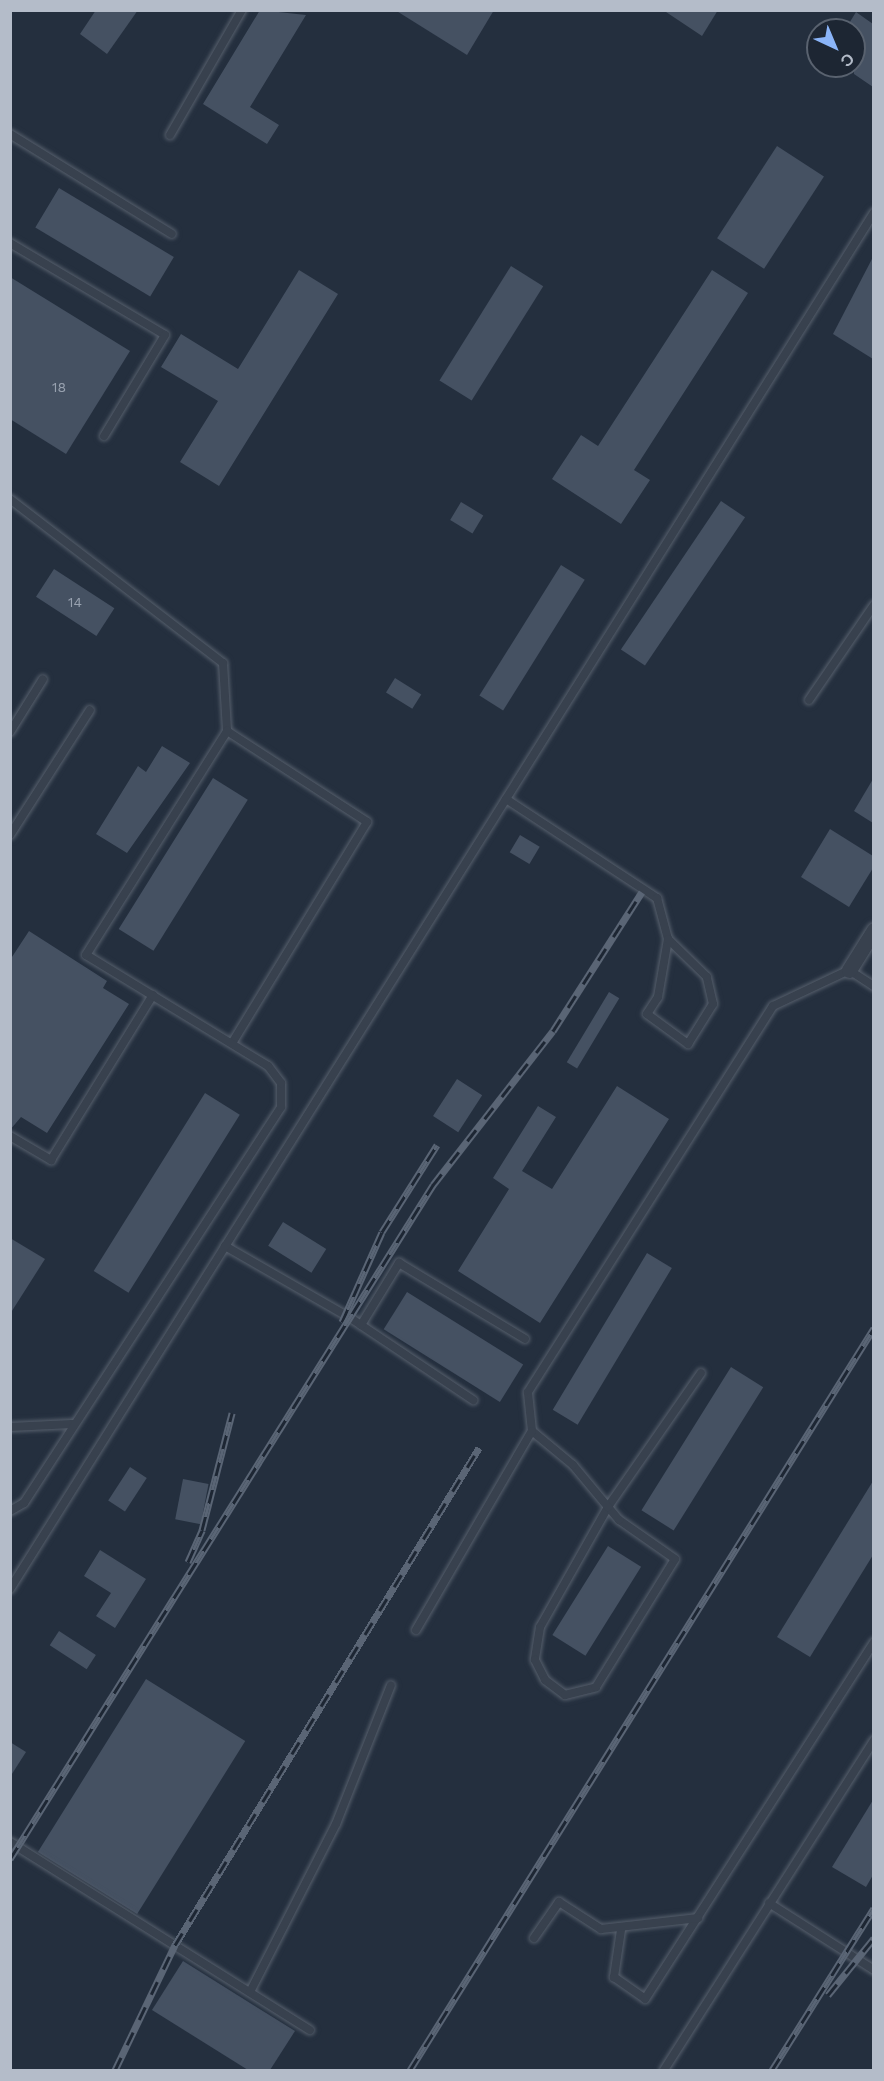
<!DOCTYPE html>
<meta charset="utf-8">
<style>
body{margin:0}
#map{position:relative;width:884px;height:2081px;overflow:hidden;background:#242f3e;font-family:"Work Sans",sans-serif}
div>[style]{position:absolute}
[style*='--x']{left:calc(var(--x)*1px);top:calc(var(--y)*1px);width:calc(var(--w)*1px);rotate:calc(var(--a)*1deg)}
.building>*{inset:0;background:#455162;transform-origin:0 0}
.roads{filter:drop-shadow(0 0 2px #565f6c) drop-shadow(0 0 2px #565f6c)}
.lane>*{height:8px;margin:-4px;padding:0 4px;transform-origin:4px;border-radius:4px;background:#38414e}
.street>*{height:15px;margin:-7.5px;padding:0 7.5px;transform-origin:7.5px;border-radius:7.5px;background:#38414e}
.rail>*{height:7px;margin-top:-3.5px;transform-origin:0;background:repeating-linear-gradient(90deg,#1d2633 0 14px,#5a6575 0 28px);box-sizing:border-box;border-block:2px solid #5a6575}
span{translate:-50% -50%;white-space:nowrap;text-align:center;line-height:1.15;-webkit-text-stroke:6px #1d2633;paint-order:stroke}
.number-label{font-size:14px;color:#98a1af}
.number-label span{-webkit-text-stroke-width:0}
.frame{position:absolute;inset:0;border:12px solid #b4bcc9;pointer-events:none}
.north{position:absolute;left:806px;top:18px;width:60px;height:60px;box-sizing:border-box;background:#1d2633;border:2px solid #59626f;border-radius:50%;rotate:136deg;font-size:16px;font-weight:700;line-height:24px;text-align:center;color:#b4bcc9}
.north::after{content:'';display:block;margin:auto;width:21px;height:27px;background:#8ab4f8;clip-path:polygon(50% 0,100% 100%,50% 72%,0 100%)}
</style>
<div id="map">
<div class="building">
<i style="clip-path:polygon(96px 10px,138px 10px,107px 54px,80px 34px)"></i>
<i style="clip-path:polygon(260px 10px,306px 15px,250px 107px,279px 125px,267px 144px,203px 104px)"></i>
<i style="clip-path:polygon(395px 10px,494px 10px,467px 55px)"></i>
<i style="clip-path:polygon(663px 10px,718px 10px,702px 36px)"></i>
<i style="clip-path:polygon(856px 12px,873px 24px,873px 87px,854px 74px,854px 30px,845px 30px)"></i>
<i style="left:777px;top:146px;width:56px;height:110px;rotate:33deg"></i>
<i style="left:59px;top:188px;width:134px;height:46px;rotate:31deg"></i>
<i style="clip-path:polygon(873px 257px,873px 359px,833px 334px)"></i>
<i style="left:511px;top:266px;width:38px;height:135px;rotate:32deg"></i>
<i style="clip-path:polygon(299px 270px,338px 294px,219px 486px,180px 462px,218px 401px,161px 367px,181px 334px,238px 369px)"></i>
<i style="clip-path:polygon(712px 270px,748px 293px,634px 470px,650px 480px,621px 524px,552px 479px,581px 435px,598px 446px)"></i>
<i style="clip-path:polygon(10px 277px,130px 351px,66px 454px,10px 419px)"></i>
<i style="left:721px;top:501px;width:29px;height:179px;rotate:34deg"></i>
<i style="left:461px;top:502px;width:26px;height:21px;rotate:31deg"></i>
<i style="left:561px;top:565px;width:28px;height:154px;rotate:32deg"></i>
<i style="left:54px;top:569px;width:72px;height:33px;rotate:33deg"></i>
<i style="left:395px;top:678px;width:31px;height:17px;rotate:32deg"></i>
<i style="clip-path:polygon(162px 746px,190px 763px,127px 853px,96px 834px,138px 766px,146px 772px)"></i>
<i style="left:213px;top:778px;width:41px;height:178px;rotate:32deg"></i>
<i style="clip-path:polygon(873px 779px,873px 823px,854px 811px)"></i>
<i style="clip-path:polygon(830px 829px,873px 856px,873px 868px,849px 907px,801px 877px)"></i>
<i style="left:520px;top:835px;width:23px;height:20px;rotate:31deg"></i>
<i style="clip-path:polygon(29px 931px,107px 981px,103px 988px,129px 1004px,47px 1133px,21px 1117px,10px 1130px,10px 960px)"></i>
<i style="left:609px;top:992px;width:12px;height:82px;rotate:31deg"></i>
<i style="left:457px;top:1079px;width:30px;height:44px;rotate:33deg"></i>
<i style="clip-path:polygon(617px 1086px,669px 1119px,540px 1323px,458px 1271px,509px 1189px,493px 1178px,538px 1106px,556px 1117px,522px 1171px,552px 1189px)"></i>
<i style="left:205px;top:1093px;width:41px;height:210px;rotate:32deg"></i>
<i style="left:283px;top:1222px;width:51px;height:28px;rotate:32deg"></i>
<i style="clip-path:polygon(10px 1238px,45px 1259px,10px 1314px)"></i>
<i style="left:647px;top:1253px;width:29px;height:183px;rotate:31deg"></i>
<i style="left:407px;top:1292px;width:137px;height:44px;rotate:32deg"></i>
<i style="left:731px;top:1367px;width:38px;height:169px;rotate:32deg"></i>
<i style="left:130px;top:1467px;width:20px;height:40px;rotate:33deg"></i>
<i style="left:183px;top:1479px;width:26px;height:41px;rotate:11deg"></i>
<i style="clip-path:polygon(873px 1481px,873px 1555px,810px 1657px,777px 1637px)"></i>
<i style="left:608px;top:1546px;width:39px;height:105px;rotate:32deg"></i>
<i style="clip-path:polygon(100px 1550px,146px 1579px,115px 1628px,96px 1616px,111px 1593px,84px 1576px)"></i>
<i style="left:59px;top:1631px;width:44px;height:17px;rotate:33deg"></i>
<i style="left:146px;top:1679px;width:117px;height:204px;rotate:32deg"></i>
<i style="clip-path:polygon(10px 1742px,26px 1752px,10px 1777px)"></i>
<i style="clip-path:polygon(873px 1800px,873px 1875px,866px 1887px,832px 1867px)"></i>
<i style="clip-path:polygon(183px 1961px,295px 2031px,270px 2070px,248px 2070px,152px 2010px)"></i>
</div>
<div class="roads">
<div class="lane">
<i style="--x:10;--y:134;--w:190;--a:31.7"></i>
<i style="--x:170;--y:135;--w:144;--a:-60.1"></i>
<i style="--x:10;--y:243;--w:180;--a:30.7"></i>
<i style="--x:165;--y:335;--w:118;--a:121.1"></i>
<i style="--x:10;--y:499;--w:269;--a:37.6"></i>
<i style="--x:223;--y:663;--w:68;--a:86.6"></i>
<i style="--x:227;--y:731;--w:167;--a:33"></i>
<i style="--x:367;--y:822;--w:259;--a:121.4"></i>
<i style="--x:809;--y:700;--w:115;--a:-55.6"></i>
<i style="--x:10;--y:732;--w:62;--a:-58.1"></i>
<i style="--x:506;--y:799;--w:181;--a:33.3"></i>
<i style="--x:657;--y:898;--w:42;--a:75"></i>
<i style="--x:668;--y:939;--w:59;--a:99.8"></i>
<i style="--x:658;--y:997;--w:20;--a:123"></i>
<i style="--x:647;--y:1014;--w:51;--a:36.2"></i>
<i style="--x:688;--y:1044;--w:47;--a:-58"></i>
<i style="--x:713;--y:1004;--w:28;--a:-103"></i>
<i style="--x:707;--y:977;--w:54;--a:-135.7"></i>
<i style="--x:10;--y:835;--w:148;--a:-57.4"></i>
<i style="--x:10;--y:1136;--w:48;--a:30.3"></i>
<i style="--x:51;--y:1160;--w:194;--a:-58.3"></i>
<i style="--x:225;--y:1246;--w:146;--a:29.9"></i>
<i style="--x:352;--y:1319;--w:146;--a:33.8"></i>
<i style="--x:361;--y:1325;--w:73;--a:-58.5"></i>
<i style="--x:399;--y:1263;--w:147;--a:31.1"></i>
<i style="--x:701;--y:1373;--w:163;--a:124.8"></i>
<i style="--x:608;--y:1507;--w:138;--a:119.5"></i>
<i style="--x:540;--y:1627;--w:33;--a:99"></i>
<i style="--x:535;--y:1660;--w:22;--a:63"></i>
<i style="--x:545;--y:1680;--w:25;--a:37"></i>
<i style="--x:565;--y:1695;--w:32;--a:-14"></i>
<i style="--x:596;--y:1687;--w:150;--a:-58.3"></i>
<i style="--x:675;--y:1559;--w:68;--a:-145.1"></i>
<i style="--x:619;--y:1520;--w:17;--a:-130"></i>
<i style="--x:608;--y:1507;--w:55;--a:-129.8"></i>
<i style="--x:573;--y:1465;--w:53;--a:-140.3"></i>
<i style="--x:532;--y:1431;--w:39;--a:-96"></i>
<i style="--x:528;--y:1392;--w:457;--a:-57.6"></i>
<i style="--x:773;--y:1006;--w:84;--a:-25.3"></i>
<i style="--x:849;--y:970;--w:30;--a:33"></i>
<i style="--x:10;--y:1427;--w:62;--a:-2.8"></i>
<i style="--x:10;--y:1511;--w:16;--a:-30"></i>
<i style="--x:24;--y:1503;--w:472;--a:-57"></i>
<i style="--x:281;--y:1107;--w:24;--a:-90"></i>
<i style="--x:281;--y:1083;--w:21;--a:-127"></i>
<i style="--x:268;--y:1066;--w:213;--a:-148.6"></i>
<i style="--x:86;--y:955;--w:265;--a:-57.8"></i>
<i style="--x:10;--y:1589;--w:1625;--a:-57.88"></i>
<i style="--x:416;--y:1630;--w:230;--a:-59.8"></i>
<i style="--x:10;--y:1842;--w:354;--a:32.1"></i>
<i style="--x:769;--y:1903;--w:125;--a:32.5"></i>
<i style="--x:621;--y:1930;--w:48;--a:98.5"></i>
<i style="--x:614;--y:1977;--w:38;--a:35"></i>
<i style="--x:645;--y:1999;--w:424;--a:-57.3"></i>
<i style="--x:534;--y:1938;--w:44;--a:-55.2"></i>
<i style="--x:559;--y:1902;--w:50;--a:32.7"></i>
<i style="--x:601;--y:1929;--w:98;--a:-6.5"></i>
<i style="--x:250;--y:1992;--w:189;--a:-62.9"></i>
<i style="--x:336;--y:1824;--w:149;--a:-68.4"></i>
<i style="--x:664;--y:2070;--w:391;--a:-57.5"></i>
</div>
<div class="street">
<i style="--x:849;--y:970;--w:47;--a:-58"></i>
</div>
</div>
<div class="rail">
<i style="--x:342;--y:1322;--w:98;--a:-66"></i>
<i style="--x:382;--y:1232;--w:103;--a:-57.7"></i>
<i style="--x:188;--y:1562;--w:35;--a:-66"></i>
<i style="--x:202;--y:1530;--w:121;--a:-75.6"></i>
<i style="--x:10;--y:1859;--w:796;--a:-57.89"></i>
<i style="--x:433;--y:1185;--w:195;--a:-52.1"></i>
<i style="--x:553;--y:1031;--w:165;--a:-57.4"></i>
<i style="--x:828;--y:1995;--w:73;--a:-51.1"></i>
<i style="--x:115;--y:2070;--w:139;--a:-64.4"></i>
<i style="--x:175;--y:1945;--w:583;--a:-58.55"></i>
<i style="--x:410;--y:2070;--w:875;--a:-57.98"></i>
<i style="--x:772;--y:2070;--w:191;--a:-57.8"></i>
</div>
<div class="number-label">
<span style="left:59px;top:387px">18</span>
<span style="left:75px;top:602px">14</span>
</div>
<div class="frame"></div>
<div class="north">С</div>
</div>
